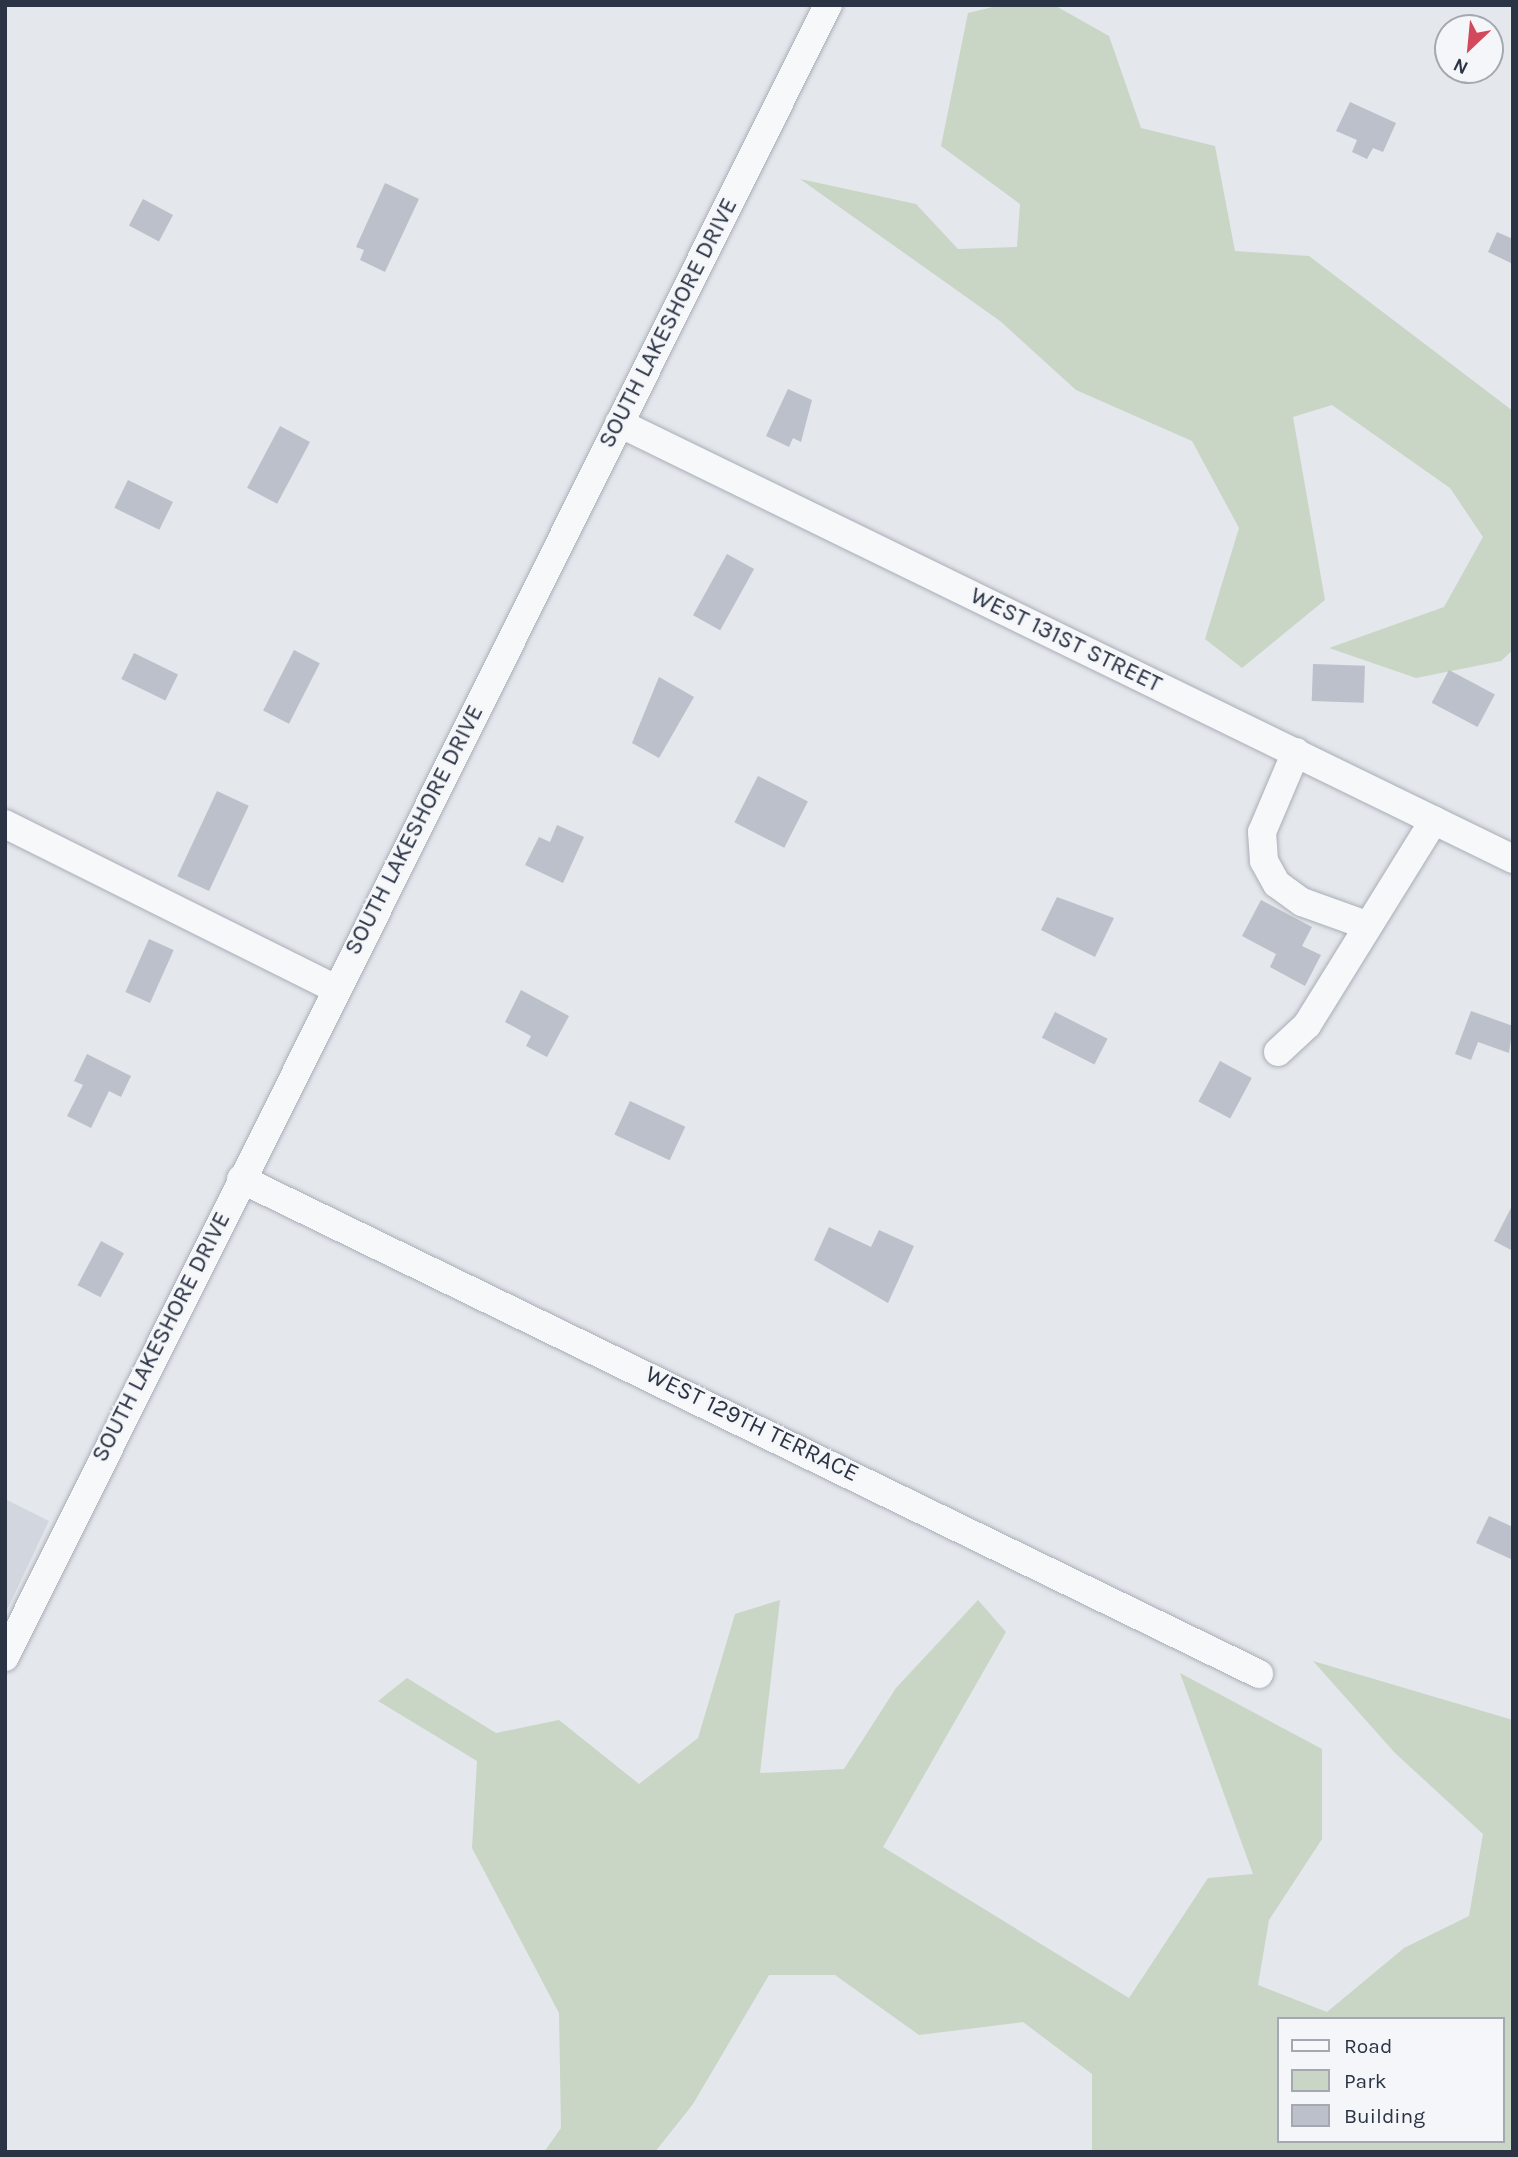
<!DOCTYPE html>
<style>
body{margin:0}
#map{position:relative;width:1518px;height:2157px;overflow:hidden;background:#e4e7ec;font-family:Karla,sans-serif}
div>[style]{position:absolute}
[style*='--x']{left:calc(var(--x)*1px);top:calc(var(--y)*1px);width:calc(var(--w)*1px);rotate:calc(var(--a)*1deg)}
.built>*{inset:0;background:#d2d6de}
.green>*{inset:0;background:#c9d6c5}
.building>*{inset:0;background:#bbc0ca;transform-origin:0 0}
.roads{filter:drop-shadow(0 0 2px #a9aeb7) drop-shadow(0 0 2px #a9aeb7)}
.minor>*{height:28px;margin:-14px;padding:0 14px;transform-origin:14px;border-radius:14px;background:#f7f8fa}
span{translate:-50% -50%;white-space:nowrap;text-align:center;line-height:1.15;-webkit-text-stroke:5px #f4f6f9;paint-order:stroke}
.street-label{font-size:24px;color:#2b3445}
.frame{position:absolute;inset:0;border:7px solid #2b3445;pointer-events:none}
.legend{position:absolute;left:1277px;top:2017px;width:228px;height:126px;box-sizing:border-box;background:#f4f6f9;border:2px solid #a4a8b1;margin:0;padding:9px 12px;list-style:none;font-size:21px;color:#2b3445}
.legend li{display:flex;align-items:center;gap:14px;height:35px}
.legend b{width:35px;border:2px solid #a4a8b1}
.north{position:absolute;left:1434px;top:14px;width:70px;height:70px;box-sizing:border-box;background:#f4f6f9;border:2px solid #a4a8b1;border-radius:50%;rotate:206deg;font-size:19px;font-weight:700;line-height:28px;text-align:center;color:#2b3445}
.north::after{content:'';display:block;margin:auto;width:24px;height:32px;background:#d1495b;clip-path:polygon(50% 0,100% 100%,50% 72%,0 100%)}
</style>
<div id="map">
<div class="built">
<i style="clip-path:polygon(5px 1499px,49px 1521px,5px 1614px)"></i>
</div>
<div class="green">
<i style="clip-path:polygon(1001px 5px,1054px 5px,1109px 36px,1141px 128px,1215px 146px,1235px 251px,1309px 256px,1513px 411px,1513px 650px,1501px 661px,1416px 678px,1329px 648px,1444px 607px,1483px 537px,1450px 488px,1332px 405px,1293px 417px,1325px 600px,1242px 668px,1205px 639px,1239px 528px,1192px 441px,1076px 390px,1000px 321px,800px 179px,916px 204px,958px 249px,1017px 247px,1020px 204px,941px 146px,968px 13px)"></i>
<i style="clip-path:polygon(evenodd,780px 1600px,760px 1773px,844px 1769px,896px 1688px,978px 1600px,1006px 1632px,883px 1847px,1129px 1998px,1208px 1878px,1253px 1874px,1180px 1673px,1322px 1749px,1322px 1839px,1269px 1920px,1258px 1985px,1327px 2012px,1404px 1948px,1469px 1916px,1483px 1834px,1395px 1753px,1313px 1661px,1513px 1720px,1513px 2152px,1092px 2152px,1092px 2074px,1023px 2022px,919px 2035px,835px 1975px,769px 1975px,693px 2104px,655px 2152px,544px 2152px,561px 2128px,559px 2013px,472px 1848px,477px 1761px,378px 1701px,407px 1678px,496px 1733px,559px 1720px,639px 1784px,698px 1738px,735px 1614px,780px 1600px,1278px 2019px,1502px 2019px,1502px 2141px,1278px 2141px,1278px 2019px)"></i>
</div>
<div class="building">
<i style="clip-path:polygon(1350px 102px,1396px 123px,1383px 152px,1373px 148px,1367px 159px,1352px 152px,1357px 140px,1336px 131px)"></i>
<i style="clip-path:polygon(385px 183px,419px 199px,385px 272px,360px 260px,364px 250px,356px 247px)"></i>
<i style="left:143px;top:199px;width:34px;height:30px;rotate:28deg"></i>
<i style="clip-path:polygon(1497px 232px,1513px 239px,1513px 264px,1488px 252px)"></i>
<i style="clip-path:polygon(788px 389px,812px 400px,801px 442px,793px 438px,789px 447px,766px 436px)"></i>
<i style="left:280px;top:426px;width:34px;height:70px;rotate:28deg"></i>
<i style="left:128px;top:480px;width:50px;height:31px;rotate:26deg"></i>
<i style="left:727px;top:554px;width:31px;height:70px;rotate:29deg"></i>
<i style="left:294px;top:650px;width:29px;height:68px;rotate:27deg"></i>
<i style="left:134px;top:653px;width:49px;height:29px;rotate:26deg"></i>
<i style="left:1313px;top:664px;width:52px;height:37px;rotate:2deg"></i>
<i style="left:1449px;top:670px;width:52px;height:37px;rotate:28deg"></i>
<i style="clip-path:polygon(659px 677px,694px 697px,659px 758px,632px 743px)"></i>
<i style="left:758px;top:776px;width:56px;height:52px;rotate:27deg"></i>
<i style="left:217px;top:791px;width:35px;height:94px;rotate:25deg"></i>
<i style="clip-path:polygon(557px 825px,584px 837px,563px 883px,525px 865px,539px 837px,550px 842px)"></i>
<i style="clip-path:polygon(1057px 897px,1114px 918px,1095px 957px,1041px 930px)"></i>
<i style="clip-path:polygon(1261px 900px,1312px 927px,1302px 946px,1321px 955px,1305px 986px,1270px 967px,1276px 954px,1242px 936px)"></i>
<i style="left:149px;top:939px;width:27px;height:58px;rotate:24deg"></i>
<i style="clip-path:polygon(521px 990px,569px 1016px,547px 1057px,526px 1046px,531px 1036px,505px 1022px)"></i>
<i style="clip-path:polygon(1471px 1011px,1513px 1026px,1509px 1053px,1478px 1042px,1471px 1060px,1455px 1054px)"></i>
<i style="left:1055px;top:1012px;width:59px;height:29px;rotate:27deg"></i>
<i style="clip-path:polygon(87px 1054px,131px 1076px,121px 1097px,109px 1091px,91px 1128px,67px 1116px,83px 1085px,74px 1081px)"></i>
<i style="left:1220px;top:1061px;width:36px;height:46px;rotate:28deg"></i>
<i style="left:630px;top:1101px;width:61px;height:37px;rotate:25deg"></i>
<i style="clip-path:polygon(1513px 1204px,1513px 1251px,1494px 1241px)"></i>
<i style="clip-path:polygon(829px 1227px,871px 1247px,879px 1230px,914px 1246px,888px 1303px,814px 1260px)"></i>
<i style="left:101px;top:1241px;width:26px;height:50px;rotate:28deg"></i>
<i style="clip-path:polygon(1489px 1516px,1513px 1527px,1513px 1560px,1476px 1543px)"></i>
</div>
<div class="roads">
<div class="minor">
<i style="--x:619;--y:423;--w:995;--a:26"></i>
<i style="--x:1296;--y:752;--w:87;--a:113"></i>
<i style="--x:1262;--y:832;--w:29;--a:86"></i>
<i style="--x:1264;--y:861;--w:26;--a:61"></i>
<i style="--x:1277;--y:884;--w:31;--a:36"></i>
<i style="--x:1302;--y:902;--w:68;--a:19.8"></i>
<i style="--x:5;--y:824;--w:368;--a:26.5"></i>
<i style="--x:1278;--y:1052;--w:40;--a:-43"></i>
<i style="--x:1307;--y:1025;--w:241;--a:-58.2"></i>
<i style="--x:241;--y:1179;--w:1132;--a:25.93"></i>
<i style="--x:5;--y:1657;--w:1846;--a:-63.52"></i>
</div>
</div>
<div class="street-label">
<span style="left:668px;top:323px;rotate:-63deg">SOUTH LAKESHORE DRIVE</span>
<span style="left:1066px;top:640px;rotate:26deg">WEST 131ST STREET</span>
<span style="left:414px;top:830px;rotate:-63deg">SOUTH LAKESHORE DRIVE</span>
<span style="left:161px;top:1337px;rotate:-63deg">SOUTH LAKESHORE DRIVE</span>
<span style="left:752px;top:1424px;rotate:26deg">WEST 129TH TERRACE</span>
</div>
<div class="frame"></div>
<ul class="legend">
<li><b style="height:9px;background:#f7f8fa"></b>Road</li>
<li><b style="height:19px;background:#c9d6c5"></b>Park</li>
<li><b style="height:19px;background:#bbc0ca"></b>Building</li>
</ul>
<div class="north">N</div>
</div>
